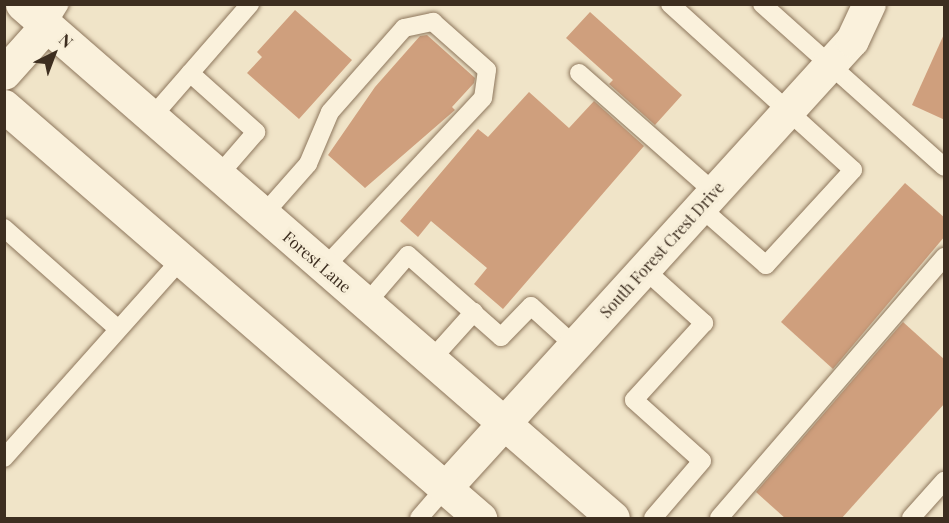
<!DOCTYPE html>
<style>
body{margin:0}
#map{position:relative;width:949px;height:523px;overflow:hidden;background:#f0e4c8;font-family:"Playfair Display",serif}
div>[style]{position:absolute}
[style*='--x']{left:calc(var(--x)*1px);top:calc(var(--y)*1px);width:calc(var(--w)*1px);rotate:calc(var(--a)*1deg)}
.building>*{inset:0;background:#cf9f7d}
.roads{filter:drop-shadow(0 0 2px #8d765c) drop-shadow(0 0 2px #8d765c)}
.service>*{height:18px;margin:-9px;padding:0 9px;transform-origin:9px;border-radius:9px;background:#faf1dc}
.minor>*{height:33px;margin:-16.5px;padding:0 16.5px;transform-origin:16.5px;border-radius:16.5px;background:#faf1dc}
.secondary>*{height:33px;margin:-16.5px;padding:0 16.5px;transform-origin:16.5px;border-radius:16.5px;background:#faf1dc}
span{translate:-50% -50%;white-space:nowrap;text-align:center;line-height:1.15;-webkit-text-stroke:6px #f7eed8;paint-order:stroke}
.street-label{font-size:16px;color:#3d2e20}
.frame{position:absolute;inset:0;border:6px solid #3d2e20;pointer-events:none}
.north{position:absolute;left:24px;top:24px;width:60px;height:60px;-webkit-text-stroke:4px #f7eed8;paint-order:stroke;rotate:42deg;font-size:16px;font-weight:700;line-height:24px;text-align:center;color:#3d2e20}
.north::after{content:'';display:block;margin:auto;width:21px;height:27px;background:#3d2e20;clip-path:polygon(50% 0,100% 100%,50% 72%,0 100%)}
</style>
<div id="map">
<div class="building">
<i style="clip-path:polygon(295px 10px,352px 60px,299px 119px,247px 73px,262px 57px,257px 52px)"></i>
<i style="clip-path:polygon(590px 12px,682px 95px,655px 125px,609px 84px,613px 80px,566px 38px)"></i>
<i style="clip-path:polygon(945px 32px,945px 120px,912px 105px)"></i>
<i style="clip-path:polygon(427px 35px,475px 78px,474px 83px,452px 107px,455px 110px,365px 188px,328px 155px,375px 87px,420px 36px)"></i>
<i style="clip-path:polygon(529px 92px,569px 128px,594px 101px,644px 146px,503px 309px,474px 284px,487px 268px,431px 221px,418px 237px,400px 221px,478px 129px,488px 137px)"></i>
<i style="clip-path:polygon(905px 183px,945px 218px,945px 236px,833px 369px,781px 322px)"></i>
<i style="clip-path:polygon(903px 322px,945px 360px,945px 403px,841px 519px,786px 519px,756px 492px)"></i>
</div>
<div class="roads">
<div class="service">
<i style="--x:670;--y:4;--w:247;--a:42.2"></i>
<i style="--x:853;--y:170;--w:129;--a:132.5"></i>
<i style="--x:766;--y:265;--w:88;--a:-138.7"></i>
<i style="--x:762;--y:4;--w:244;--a:41.8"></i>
<i style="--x:46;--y:26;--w:26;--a:-58"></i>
<i style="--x:190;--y:73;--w:89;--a:41.8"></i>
<i style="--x:256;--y:132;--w:58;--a:130.8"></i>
<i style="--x:579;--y:73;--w:180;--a:41.4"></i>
<i style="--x:151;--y:118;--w:151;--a:-49"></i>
<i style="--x:263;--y:215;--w:68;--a:-48.6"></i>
<i style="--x:308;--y:164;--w:56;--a:-67.1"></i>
<i style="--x:330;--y:112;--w:112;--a:-48.6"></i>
<i style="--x:404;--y:28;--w:30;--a:-12"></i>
<i style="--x:433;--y:22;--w:72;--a:41.6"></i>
<i style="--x:487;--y:70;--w:28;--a:98"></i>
<i style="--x:483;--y:98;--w:233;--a:133.1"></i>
<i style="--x:4;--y:228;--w:152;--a:41.5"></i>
<i style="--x:644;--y:269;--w:81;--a:42"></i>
<i style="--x:704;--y:323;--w:104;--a:132.3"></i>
<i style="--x:634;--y:400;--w:91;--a:41.9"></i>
<i style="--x:702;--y:461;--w:75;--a:130.7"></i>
<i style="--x:365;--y:305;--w:66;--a:-49.3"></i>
<i style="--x:408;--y:255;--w:124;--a:41.4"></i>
<i style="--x:501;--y:337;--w:43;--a:-45.9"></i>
<i style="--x:531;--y:306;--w:59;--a:42.3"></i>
<i style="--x:430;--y:361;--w:66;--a:-48.1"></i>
<i style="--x:4;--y:458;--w:266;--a:-48.3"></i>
<i style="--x:419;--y:518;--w:40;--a:-49"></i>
<i style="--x:719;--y:518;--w:345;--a:-49.2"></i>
<i style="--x:911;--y:518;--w:50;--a:-48.3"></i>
</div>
<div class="minor">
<i style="--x:445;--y:488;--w:605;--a:-47.75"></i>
<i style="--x:852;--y:40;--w:40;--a:-65"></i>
</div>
<div class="secondary">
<i style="--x:22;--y:4;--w:783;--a:41.01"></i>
<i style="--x:4;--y:73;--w:63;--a:-48.2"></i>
<i style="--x:4;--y:106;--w:630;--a:40.88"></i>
</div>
</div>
<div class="street-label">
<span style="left:662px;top:250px;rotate:-48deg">South Forest Crest Drive</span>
<span style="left:317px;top:262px;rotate:41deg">Forest Lane</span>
</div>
<div class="frame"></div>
<div class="north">N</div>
</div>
